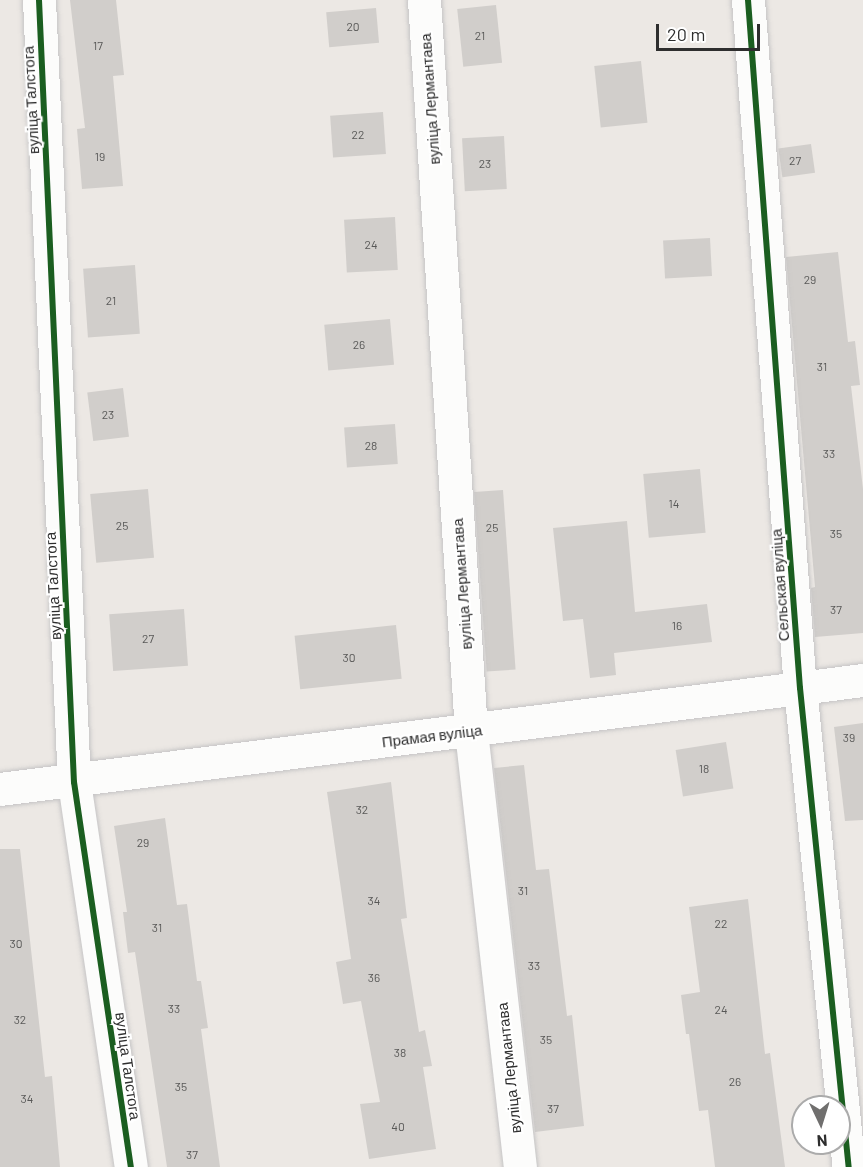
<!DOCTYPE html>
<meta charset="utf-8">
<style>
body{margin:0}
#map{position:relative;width:863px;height:1167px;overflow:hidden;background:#ece8e4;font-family:Barlow,sans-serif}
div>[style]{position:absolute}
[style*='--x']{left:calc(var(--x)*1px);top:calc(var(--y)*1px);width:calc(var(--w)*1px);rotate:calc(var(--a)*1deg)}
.building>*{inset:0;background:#d1cecb;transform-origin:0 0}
.roads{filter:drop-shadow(0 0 2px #c5c4c5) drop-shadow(0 0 2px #c5c4c5)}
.minor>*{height:33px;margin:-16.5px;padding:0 16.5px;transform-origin:16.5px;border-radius:16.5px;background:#fcfcfb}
.cycleway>*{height:6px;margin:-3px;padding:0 3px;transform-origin:3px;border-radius:3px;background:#1b5e20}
span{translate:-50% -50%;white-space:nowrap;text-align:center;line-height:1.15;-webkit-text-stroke:4.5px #fff;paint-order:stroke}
.number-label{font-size:12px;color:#585857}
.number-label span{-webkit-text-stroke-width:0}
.street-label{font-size:15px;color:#2e2e2e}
.north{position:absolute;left:791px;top:1095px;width:60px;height:60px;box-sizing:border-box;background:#fff;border:2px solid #ababab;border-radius:50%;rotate:176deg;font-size:16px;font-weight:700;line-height:24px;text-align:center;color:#2e2e2e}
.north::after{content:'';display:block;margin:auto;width:21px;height:27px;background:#706f6e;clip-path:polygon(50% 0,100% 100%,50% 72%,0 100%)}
.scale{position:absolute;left:656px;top:24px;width:104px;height:27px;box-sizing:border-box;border:3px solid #2e2e2e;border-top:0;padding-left:8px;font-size:18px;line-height:21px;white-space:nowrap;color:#2e2e2e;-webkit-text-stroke:4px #fff;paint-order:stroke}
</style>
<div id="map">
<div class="building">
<i style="clip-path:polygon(70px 0,116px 0,124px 75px,113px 76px,123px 186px,82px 189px,77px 129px,85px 128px)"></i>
<i style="left:496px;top:5px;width:58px;height:39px;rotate:84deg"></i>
<i style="left:376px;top:8px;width:35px;height:50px;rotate:85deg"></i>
<i style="left:641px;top:61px;width:62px;height:47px;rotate:84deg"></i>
<i style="left:383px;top:112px;width:42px;height:53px;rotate:86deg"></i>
<i style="left:504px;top:136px;width:53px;height:42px;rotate:87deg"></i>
<i style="left:811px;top:144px;width:29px;height:33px;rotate:82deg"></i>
<i style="left:395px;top:217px;width:53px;height:51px;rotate:87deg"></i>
<i style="left:710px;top:238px;width:38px;height:47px;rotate:87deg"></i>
<i style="clip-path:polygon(838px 252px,848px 342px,855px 341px,860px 385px,851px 386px,863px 489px,863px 633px,815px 637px,811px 588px,815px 587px,786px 257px)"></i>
<i style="left:135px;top:265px;width:69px;height:52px;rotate:86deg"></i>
<i style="left:390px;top:319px;width:46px;height:66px;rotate:85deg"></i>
<i style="left:123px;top:388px;width:49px;height:36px;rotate:83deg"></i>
<i style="left:395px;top:424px;width:40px;height:51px;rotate:86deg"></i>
<i style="left:700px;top:469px;width:64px;height:57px;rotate:85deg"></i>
<i style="left:148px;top:489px;width:69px;height:58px;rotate:85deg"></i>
<i style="left:503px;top:490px;width:180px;height:29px;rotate:86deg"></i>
<i style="clip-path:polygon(627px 521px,635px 612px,707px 604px,712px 642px,614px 653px,616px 675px,590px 678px,583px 619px,563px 621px,553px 528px)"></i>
<i style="left:184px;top:609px;width:57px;height:75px;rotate:86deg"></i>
<i style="left:396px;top:625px;width:54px;height:102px;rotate:84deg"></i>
<i style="clip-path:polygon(863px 723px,863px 820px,845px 821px,834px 727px)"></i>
<i style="left:726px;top:742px;width:47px;height:51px;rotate:81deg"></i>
<i style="clip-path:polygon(524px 765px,536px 870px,549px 869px,567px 1016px,572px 1015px,584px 1126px,535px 1132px,494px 768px)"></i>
<i style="clip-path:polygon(391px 782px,407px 918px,401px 919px,419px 1032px,425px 1030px,432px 1066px,423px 1067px,436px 1149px,369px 1159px,360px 1104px,380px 1102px,361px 1001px,343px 1004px,336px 962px,351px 959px,327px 792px)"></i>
<i style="clip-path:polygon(165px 818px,177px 905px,187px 904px,197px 981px,201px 981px,208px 1028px,201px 1029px,220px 1167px,167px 1167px,135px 952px,128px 953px,123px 912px,127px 912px,114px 826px)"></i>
<i style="clip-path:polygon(0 849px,20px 849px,45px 1077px,52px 1076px,60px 1167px,0 1167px)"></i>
<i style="clip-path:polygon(748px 899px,765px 1054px,770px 1053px,785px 1167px,715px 1167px,708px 1110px,699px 1111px,689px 1034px,686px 1034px,681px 995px,700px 992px,689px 907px)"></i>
</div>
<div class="roads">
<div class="minor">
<i style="--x:39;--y:0;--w:783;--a:87.44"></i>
<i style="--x:74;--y:782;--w:389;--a:81.6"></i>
<i style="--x:424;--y:0;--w:733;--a:86.32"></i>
<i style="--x:471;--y:731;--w:439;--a:83.6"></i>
<i style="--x:748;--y:0;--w:690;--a:85.68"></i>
<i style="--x:800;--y:688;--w:481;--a:84.2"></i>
<i style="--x:0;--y:789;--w:870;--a:-7.2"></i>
</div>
</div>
<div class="cycleway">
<i style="--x:39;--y:0;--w:783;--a:87.44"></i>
<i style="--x:74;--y:782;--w:389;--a:81.6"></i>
<i style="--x:748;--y:0;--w:690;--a:85.68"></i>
<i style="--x:800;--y:688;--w:481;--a:84.2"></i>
</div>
<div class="number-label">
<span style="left:353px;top:27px">20</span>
<span style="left:480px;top:36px">21</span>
<span style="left:98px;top:46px">17</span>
<span style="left:358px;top:135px">22</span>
<span style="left:100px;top:157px">19</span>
<span style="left:795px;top:161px">27</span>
<span style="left:485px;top:164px">23</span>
<span style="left:371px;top:245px">24</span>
<span style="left:810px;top:280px">29</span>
<span style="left:111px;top:301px">21</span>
<span style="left:359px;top:345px">26</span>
<span style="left:822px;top:367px">31</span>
<span style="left:108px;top:415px">23</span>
<span style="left:371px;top:446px">28</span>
<span style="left:829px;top:454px">33</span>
<span style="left:674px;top:504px">14</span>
<span style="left:122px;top:526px">25</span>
<span style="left:492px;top:528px">25</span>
<span style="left:836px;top:534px">35</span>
<span style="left:836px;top:610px">37</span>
<span style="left:677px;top:626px">16</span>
<span style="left:148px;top:639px">27</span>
<span style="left:349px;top:658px">30</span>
<span style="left:849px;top:738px">39</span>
<span style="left:704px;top:769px">18</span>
<span style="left:362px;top:810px">32</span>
<span style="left:143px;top:843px">29</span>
<span style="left:523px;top:891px">31</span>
<span style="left:374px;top:901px">34</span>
<span style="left:721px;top:924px">22</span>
<span style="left:157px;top:928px">31</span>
<span style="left:16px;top:944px">30</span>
<span style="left:534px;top:966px">33</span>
<span style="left:374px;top:978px">36</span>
<span style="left:174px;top:1009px">33</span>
<span style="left:721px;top:1010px">24</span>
<span style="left:20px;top:1020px">32</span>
<span style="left:546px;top:1040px">35</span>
<span style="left:400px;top:1053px">38</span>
<span style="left:735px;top:1082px">26</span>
<span style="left:181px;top:1087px">35</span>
<span style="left:27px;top:1099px">34</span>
<span style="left:553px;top:1109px">37</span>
<span style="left:398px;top:1127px">40</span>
<span style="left:192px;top:1155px">37</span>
</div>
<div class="street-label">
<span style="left:430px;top:99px;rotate:-94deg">вуліца Лермантава</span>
<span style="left:31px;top:100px;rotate:-93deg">вуліца Талстога</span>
<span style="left:462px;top:584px;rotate:-94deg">вуліца Лермантава</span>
<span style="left:780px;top:585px;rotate:-94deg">Сельская вуліца</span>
<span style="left:53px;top:586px;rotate:-93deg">вуліца Талстога</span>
<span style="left:432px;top:736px;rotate:-7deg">Прамая вуліца</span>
<span style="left:128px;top:1066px;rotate:82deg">вуліца Талстога</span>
<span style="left:509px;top:1068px;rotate:-96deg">вуліца Лермантава</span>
</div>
<div class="north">N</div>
<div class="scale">20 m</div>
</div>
